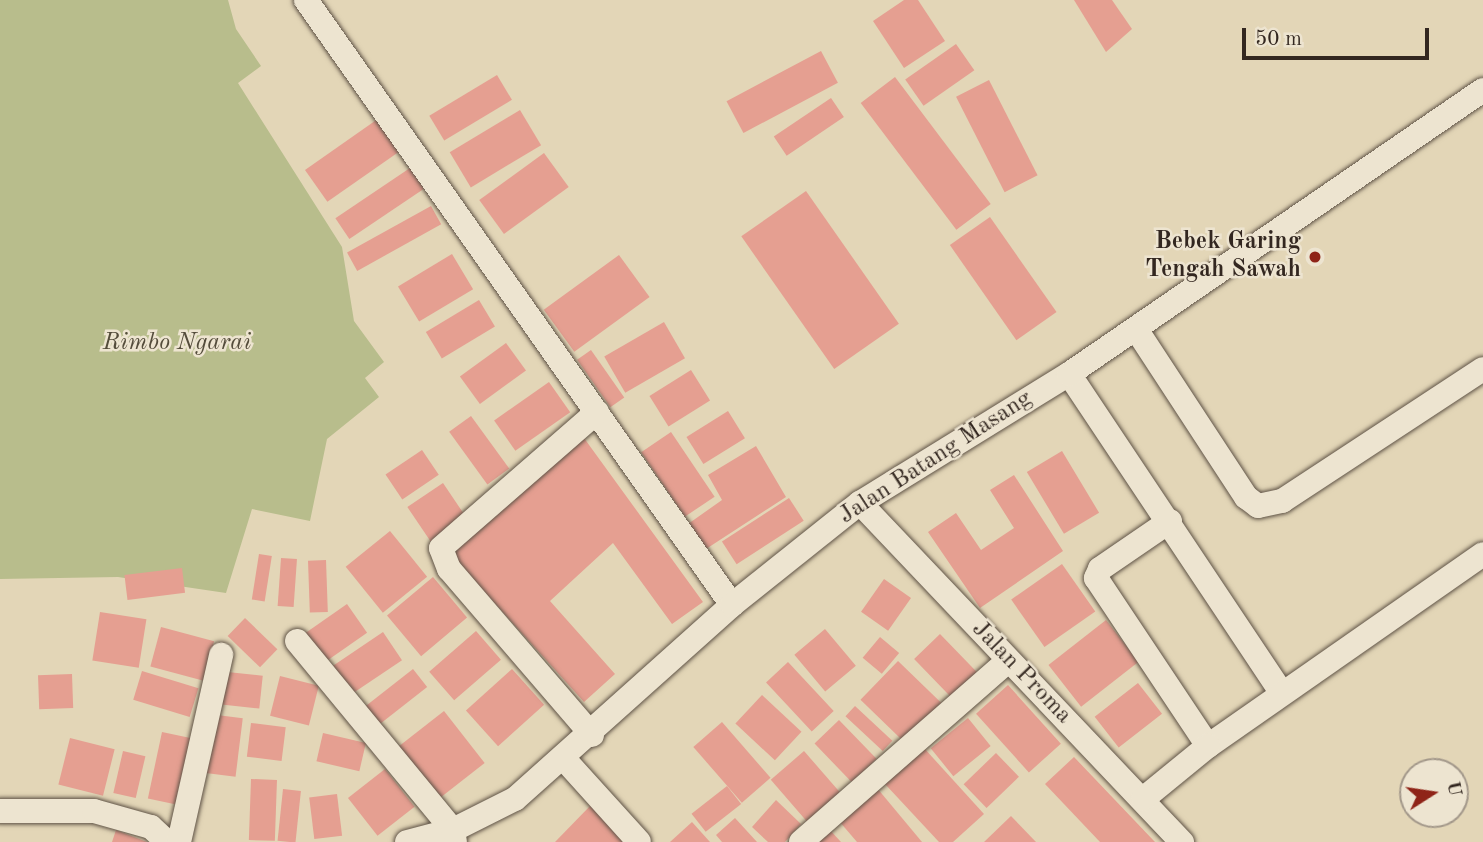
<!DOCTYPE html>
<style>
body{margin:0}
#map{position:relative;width:1483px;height:842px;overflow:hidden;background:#e3d6b7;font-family:"Old Standard TT",serif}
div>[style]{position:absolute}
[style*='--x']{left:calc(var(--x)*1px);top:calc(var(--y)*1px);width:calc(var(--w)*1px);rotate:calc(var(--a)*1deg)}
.green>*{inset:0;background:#b8bd8c}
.building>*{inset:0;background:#e59f91;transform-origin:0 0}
.roads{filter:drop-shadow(0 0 2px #5f5346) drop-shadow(0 0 2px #5f5346)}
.street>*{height:24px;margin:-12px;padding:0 12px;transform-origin:12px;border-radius:12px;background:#ede4d0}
.dots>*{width:19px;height:19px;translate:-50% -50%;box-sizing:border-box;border:4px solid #ede4d0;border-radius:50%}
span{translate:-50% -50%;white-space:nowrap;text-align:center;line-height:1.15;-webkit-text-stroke:5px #ede4d0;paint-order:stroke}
.poi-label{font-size:24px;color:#332720;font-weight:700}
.right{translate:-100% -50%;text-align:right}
.park-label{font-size:24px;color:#544c3b;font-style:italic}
.street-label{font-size:24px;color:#332720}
.north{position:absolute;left:1399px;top:758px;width:70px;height:70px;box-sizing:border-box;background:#ede4d0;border:2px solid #a3988a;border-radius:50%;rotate:78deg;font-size:19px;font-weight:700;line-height:28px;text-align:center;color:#332720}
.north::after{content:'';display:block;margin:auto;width:24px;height:32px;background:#8f2418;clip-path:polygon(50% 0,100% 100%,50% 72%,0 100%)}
.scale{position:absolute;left:1242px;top:28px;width:187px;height:32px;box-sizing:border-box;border:4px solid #332720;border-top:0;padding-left:9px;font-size:21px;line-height:24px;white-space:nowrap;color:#332720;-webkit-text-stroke:5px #ede4d0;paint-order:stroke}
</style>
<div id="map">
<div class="green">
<i style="clip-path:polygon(0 0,228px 0,236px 29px,261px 66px,238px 83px,342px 247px,354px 321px,384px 362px,365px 378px,379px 397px,327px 439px,310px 521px,252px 509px,226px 593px,118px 577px,0 579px)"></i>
</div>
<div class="building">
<i style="clip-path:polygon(904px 0,918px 0,945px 41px,904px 68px,873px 21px)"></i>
<i style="clip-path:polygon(1074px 0,1112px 0,1132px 29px,1106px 52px)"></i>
<i style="left:956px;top:44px;width:32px;height:62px;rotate:55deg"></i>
<i style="left:821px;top:51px;width:36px;height:107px;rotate:62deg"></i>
<i style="left:497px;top:75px;width:29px;height:79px;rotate:59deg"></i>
<i style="left:895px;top:77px;width:159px;height:43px;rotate:53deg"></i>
<i style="left:989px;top:80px;width:107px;height:37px;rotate:63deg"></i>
<i style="left:831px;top:98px;width:23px;height:69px;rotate:56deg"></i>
<i style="left:520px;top:110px;width:41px;height:82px;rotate:59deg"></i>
<i style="left:382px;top:116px;width:39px;height:94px;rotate:55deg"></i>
<i style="left:544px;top:153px;width:42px;height:80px;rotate:54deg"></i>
<i style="left:410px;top:168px;width:25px;height:90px;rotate:56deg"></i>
<i style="left:806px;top:191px;width:162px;height:79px;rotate:55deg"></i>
<i style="left:431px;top:206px;width:21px;height:96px;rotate:61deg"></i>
<i style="left:990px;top:217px;width:116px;height:49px;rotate:55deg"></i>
<i style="left:452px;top:254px;width:41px;height:63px;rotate:59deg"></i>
<i style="left:619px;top:255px;width:52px;height:93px;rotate:54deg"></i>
<i style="left:479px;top:300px;width:31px;height:62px;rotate:59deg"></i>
<i style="left:664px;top:322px;width:42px;height:69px;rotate:60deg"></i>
<i style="left:506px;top:343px;width:34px;height:57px;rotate:54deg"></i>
<i style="left:591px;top:350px;width:58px;height:17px;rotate:55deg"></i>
<i style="left:691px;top:370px;width:36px;height:49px;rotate:58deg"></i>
<i style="left:549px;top:382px;width:37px;height:67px;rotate:55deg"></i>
<i style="left:728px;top:411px;width:32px;height:49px;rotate:58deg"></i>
<i style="left:471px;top:416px;width:65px;height:27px;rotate:54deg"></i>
<i style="left:671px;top:432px;width:78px;height:36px;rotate:56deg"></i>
<i style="clip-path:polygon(584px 438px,703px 602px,672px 624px,613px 543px,550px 601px,615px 674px,584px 702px,450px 554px)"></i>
<i style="clip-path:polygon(756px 446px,786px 497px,706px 549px,688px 524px,722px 500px,708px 475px)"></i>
<i style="left:422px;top:450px;width:30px;height:44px;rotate:56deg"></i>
<i style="left:1062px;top:451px;width:72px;height:41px;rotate:59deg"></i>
<i style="clip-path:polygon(1014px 475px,1063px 551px,980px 608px,928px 532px,956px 513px,981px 550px,1014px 528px,990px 490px)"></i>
<i style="left:443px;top:483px;width:42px;height:43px;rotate:56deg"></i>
<i style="left:789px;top:498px;width:27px;height:80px;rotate:57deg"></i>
<i style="left:390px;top:531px;width:59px;height:57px;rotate:51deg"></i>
<i style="left:259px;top:554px;width:13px;height:46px;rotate:9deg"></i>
<i style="left:281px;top:558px;width:16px;height:48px;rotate:4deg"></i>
<i style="left:326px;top:560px;width:52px;height:18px;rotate:88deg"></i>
<i style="left:1062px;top:564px;width:58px;height:62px;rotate:55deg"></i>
<i style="left:182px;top:568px;width:25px;height:58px;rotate:83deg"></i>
<i style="left:433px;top:577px;width:53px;height:60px;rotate:50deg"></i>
<i style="left:884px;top:579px;width:33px;height:40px;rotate:35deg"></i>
<i style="left:347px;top:604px;width:35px;height:52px;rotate:55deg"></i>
<i style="left:100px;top:612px;width:47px;height:49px;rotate:9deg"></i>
<i style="left:245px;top:618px;width:45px;height:25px;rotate:44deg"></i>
<i style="left:1106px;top:620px;width:53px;height:73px;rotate:52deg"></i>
<i style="left:161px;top:627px;width:55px;height:41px;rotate:15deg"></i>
<i style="left:825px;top:629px;width:48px;height:40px;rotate:50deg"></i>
<i style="left:476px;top:631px;width:38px;height:62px;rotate:49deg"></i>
<i style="left:383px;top:632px;width:34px;height:62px;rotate:56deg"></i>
<i style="left:940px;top:634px;width:54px;height:36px;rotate:46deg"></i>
<i style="left:880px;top:637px;width:25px;height:27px;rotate:40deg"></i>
<i style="left:898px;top:661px;width:60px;height:54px;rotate:44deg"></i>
<i style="left:788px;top:662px;width:67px;height:30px;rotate:47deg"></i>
<i style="left:413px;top:669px;width:23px;height:66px;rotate:52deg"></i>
<i style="left:512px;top:669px;width:48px;height:62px;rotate:48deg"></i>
<i style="left:142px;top:671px;width:59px;height:30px;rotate:17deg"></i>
<i style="left:218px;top:671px;width:45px;height:33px;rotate:6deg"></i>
<i style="left:72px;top:674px;width:34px;height:34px;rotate:88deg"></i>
<i style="left:280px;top:676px;width:40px;height:41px;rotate:14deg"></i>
<i style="left:1138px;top:683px;width:39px;height:55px;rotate:52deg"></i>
<i style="left:1008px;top:685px;width:79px;height:43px;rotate:48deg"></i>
<i style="left:762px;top:695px;width:54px;height:39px;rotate:43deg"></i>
<i style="left:855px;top:706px;width:51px;height:14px;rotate:43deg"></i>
<i style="left:444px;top:711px;width:66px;height:58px;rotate:52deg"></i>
<i style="left:209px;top:714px;width:34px;height:59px;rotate:7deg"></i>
<i style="left:968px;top:718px;width:36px;height:48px;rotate:51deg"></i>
<i style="left:839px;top:720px;width:54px;height:34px;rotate:46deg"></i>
<i style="left:722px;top:722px;width:74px;height:38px;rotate:49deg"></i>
<i style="left:251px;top:723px;width:35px;height:34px;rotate:7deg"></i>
<i style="left:162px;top:732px;width:29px;height:68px;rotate:12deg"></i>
<i style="left:323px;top:733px;width:44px;height:29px;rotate:13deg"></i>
<i style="left:70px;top:738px;width:46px;height:48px;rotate:14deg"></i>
<i style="clip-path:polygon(924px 748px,984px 814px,953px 842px,939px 842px,885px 784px)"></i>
<i style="left:123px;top:751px;width:23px;height:43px;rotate:13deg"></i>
<i style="left:804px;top:751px;width:60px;height:44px;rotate:49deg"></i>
<i style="left:996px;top:753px;width:33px;height:45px;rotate:46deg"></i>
<i style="clip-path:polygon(1074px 757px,1155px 842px,1100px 842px,1045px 784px)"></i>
<i style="left:385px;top:769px;width:48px;height:47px;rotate:52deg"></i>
<i style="left:251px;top:779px;width:26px;height:61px;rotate:2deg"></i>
<i style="left:727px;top:786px;width:23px;height:45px;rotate:52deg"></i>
<i style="clip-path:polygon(877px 788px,922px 842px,857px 842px,839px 821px)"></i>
<i style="left:283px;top:789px;width:18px;height:52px;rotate:6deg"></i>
<i style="left:337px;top:794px;width:42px;height:28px;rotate:83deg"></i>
<i style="clip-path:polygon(776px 800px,801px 824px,785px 842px,768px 842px,752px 827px)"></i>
<i style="clip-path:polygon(591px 805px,629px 842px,555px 842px)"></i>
<i style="clip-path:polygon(1011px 816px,1036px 842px,984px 842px)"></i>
<i style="clip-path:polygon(735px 818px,757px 842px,722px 842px,716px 835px)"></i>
<i style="clip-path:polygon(692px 822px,710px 842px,670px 842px)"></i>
<i style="clip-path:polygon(829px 829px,841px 842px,814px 842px)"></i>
<i style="clip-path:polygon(116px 830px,147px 842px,112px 842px)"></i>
</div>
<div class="roads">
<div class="street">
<i style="--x:306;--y:0;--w:740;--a:54.85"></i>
<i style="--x:1136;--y:329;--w:201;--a:56.8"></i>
<i style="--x:1246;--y:497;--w:15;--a:37"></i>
<i style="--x:1258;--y:506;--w:25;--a:-12"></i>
<i style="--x:1282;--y:501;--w:240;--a:-33.3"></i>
<i style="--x:1069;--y:374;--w:384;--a:56.3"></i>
<i style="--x:860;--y:503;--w:468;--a:46.5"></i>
<i style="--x:1170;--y:521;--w:85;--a:145.6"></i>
<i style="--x:1100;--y:569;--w:10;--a:114"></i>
<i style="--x:1096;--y:578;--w:202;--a:56.3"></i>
<i style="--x:1208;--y:746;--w:335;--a:-34.9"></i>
<i style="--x:297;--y:641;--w:245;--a:50.5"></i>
<i style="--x:453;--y:830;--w:12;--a:81"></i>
<i style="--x:592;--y:735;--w:219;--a:-130.7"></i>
<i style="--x:449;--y:569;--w:22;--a:-111"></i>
<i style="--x:441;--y:548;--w:207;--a:-41.1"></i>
<i style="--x:565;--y:760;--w:110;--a:47.9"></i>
<i style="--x:1143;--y:799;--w:84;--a:-39.2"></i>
<i style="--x:0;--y:811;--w:94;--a:0"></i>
<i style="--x:94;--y:811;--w:59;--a:15.7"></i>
<i style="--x:151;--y:827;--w:22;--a:43"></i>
<i style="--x:179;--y:842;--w:192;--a:-77.3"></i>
<i style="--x:407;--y:842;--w:48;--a:-14.6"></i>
<i style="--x:453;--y:830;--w:69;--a:-26.6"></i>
<i style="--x:515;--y:799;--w:291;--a:-41.8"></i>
<i style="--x:732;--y:605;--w:164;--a:-38.6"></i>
<i style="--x:860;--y:503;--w:246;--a:-31.7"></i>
<i style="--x:1069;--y:374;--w:502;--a:-34.45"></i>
<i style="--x:801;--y:842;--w:275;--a:-41.2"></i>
</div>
</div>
<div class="dots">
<i style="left:1315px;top:257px;background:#8f2418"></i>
</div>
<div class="poi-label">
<span class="right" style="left:1301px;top:257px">Bebek Garing<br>Tengah Sawah</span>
</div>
<div class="park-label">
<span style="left:177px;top:344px">Rimbo Ngarai</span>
</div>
<div class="street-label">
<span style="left:936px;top:458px;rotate:-33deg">Jalan Batang Masang</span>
<span style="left:1021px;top:673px;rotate:46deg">Jalan Proma</span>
</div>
<div class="north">U</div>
<div class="scale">50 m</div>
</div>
